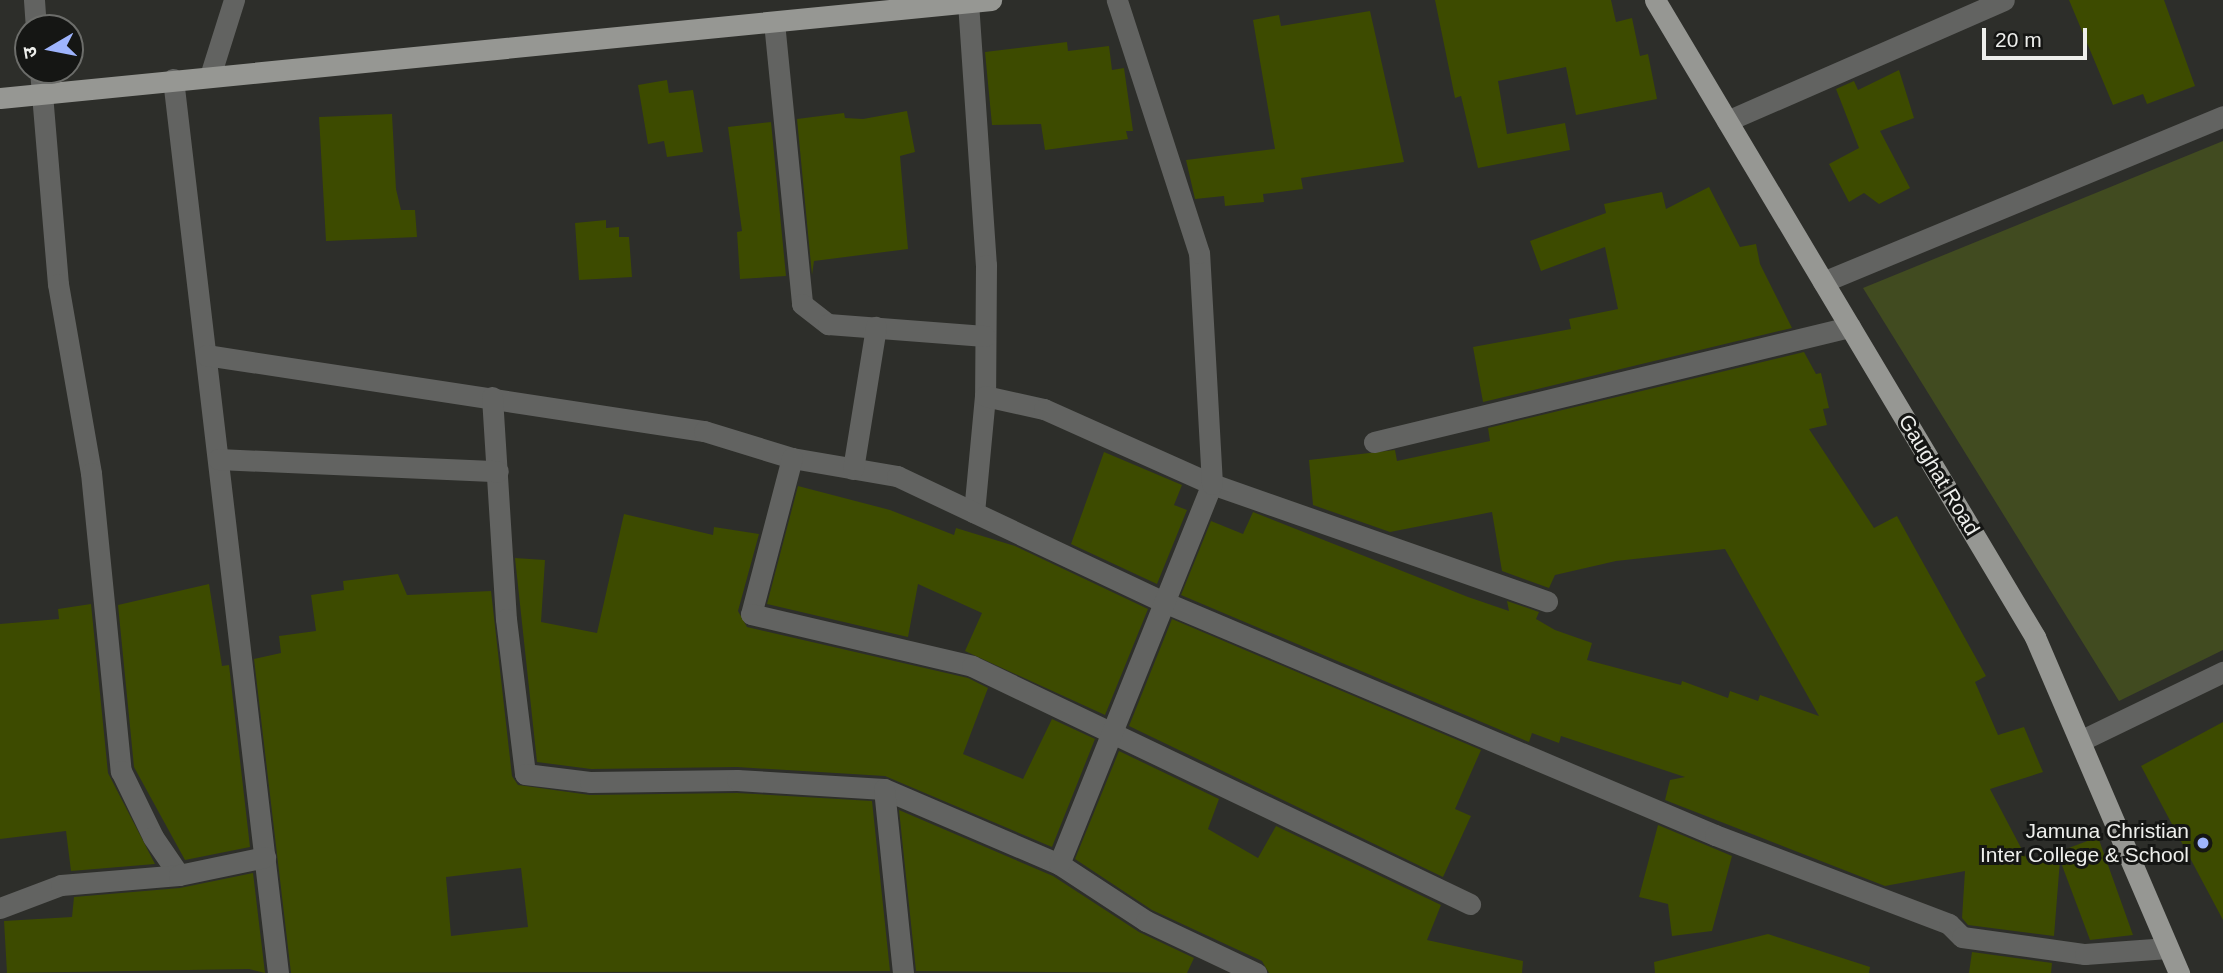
<!DOCTYPE html>
<meta charset="utf-8">
<style>
body{margin:0}
#map{position:relative;width:2223px;height:973px;overflow:hidden;background:#2d2e2a;font-family:Arial,"Noto Sans Devanagari",sans-serif}
div>[style]{position:absolute}
[style*='--x']{left:calc(var(--x)*1px);top:calc(var(--y)*1px);width:calc(var(--w)*1px);rotate:calc(var(--a)*1deg)}
.green>*{inset:0;background:#414b20}
.building>*{inset:0;background:#3d4b00}
.minor>*{height:21px;margin:-10.5px;padding:0 10.5px;transform-origin:10.5px;border-radius:10.5px;background:#626361}
.major>*{height:21px;margin:-10.5px;padding:0 10.5px;transform-origin:10.5px;border-radius:10.5px;background:#969793}
.dots>*{width:19px;height:19px;translate:-50% -50%;box-sizing:border-box;border:4px solid #151614;border-radius:50%}
span{translate:-50% -50%;white-space:nowrap;text-align:center;line-height:1.15;-webkit-text-stroke:6px #151614;paint-order:stroke}
.street-label{font-size:21px;color:#eeefec}
.poi-label{font-size:21px;color:#eeefec}
.right{translate:-100% -50%;text-align:right}
.north{position:absolute;left:14px;top:14px;width:70px;height:70px;box-sizing:border-box;background:#151614;border:2px solid #6c6d6a;border-radius:50%;rotate:260deg;font-size:19px;font-weight:700;line-height:28px;text-align:center;color:#eeefec}
.north::after{content:'';display:block;margin:auto;width:24px;height:32px;background:#9eb4fd;clip-path:polygon(50% 0,100% 100%,50% 72%,0 100%)}
.scale{position:absolute;left:1982px;top:28px;width:105px;height:32px;box-sizing:border-box;border:4px solid #eeefec;border-top:0;padding-left:9px;font-size:21px;line-height:24px;white-space:nowrap;color:#eeefec;-webkit-text-stroke:5px #151614;paint-order:stroke}
</style>
<div id="map">
<div class="green">
<i style="clip-path:polygon(2223px 141px,2223px 650px,2119px 701px,1863px 288px)"></i>
</div>
<div class="building">
<i style="clip-path:polygon(1435px 0,1611px 0,1616px 22px,1632px 18px,1640px 56px,1648px 54px,1657px 99px,1576px 115px,1566px 67px,1498px 81px,1507px 134px,1565px 123px,1570px 150px,1478px 168px,1461px 96px,1455px 98px)"></i>
<i style="clip-path:polygon(2069px 0,2164px 0,2195px 86px,2147px 104px,2143px 94px,2113px 105px)"></i>
<i style="clip-path:polygon(1370px 11px,1404px 162px,1301px 178px,1303px 189px,1263px 194px,1264px 202px,1225px 206px,1224px 196px,1195px 199px,1186px 160px,1275px 149px,1253px 20px,1279px 15px,1281px 26px)"></i>
<i style="clip-path:polygon(1067px 42px,1068px 51px,1109px 46px,1112px 70px,1124px 68px,1133px 131px,1126px 131px,1128px 139px,1045px 150px,1041px 124px,992px 125px,985px 52px)"></i>
<i style="clip-path:polygon(1899px 70px,1914px 118px,1880px 131px,1910px 188px,1879px 204px,1864px 193px,1849px 202px,1829px 164px,1859px 148px,1836px 89px,1854px 81px,1858px 90px)"></i>
<i style="clip-path:polygon(667px 80px,669px 93px,693px 90px,703px 152px,667px 157px,664px 141px,648px 144px,638px 85px)"></i>
<i style="clip-path:polygon(907px 111px,915px 152px,900px 156px,908px 249px,814px 261px,812px 275px,797px 119px,844px 113px,845px 118px,863px 119px)"></i>
<i style="clip-path:polygon(392px 114px,396px 189px,401px 210px,415px 210px,417px 237px,326px 241px,319px 117px)"></i>
<i style="clip-path:polygon(771px 122px,786px 276px,740px 279px,737px 232px,742px 231px,728px 127px)"></i>
<i style="clip-path:polygon(1709px 187px,1740px 247px,1756px 244px,1760px 264px,1792px 328px,1483px 402px,1473px 347px,1571px 329px,1569px 319px,1618px 309px,1605px 247px,1541px 271px,1530px 241px,1606px 213px,1604px 204px,1662px 192px,1666px 209px)"></i>
<i style="clip-path:polygon(606px 220px,606px 228px,619px 227px,619px 237px,629px 237px,632px 277px,579px 280px,575px 223px)"></i>
<i style="clip-path:polygon(1804px 352px,1816px 374px,1821px 373px,1829px 408px,1823px 409px,1827px 425px,1809px 429px,1874px 528px,1897px 516px,1986px 676px,1975px 682px,1998px 735px,2024px 727px,2043px 772px,1990px 789px,2029px 863px,2098px 837px,2133px 935px,2090px 940px,2060px 860px,2054px 936px,1968px 925px,1962px 918px,1965px 871px,1885px 886px,1665px 800px,1670px 780px,1685px 777px,1561px 736px,1559px 743px,1532px 733px,1529px 742px,1181px 595px,1211px 521px,1243px 534px,1253px 512px,1468px 597px,1509px 611px,1507px 601px,1539px 612px,1536px 619px,1555px 630px,1592px 643px,1587px 660px,1681px 685px,1682px 681px,1728px 698px,1730px 691px,1758px 701px,1760px 695px,1819px 716px,1725px 549px,1616px 561px,1555px 575px,1549px 588px,1502px 571px,1492px 512px,1390px 532px,1313px 505px,1309px 460px,1395px 450px,1397px 461px,1490px 441px,1488px 428px)"></i>
<i style="clip-path:polygon(1104px 452px,1182px 485px,1174px 505px,1187px 510px,1157px 584px,1071px 544px)"></i>
<i style="clip-path:polygon(798px 486px,890px 510px,954px 535px,956px 528px,1015px 546px,1148px 609px,1105px 715px,965px 651px,982px 613px,918px 584px,908px 637px,767px 604px)"></i>
<i style="clip-path:polygon(624px 514px,713px 535px,714px 527px,759px 534px,738px 611px,747px 627px,968px 678px,988px 688px,963px 754px,1023px 779px,1052px 719px,1095px 739px,1052px 847px,885px 776px,737px 767px,591px 769px,537px 762px,515px 558px,545px 560px,541px 622px,597px 633px)"></i>
<i style="clip-path:polygon(evenodd,398px 574px,407px 595px,491px 591px,512px 776px,518px 785px,590px 795px,737px 793px,872px 801px,890px 971px,291px 973px,254px 659px,281px 653px,279px 636px,316px 631px,311px 595px,344px 590px,343px 581px,398px 574px,521px 868px,528px 927px,451px 936px,446px 877px,521px 868px)"></i>
<i style="clip-path:polygon(209px 584px,222px 666px,229px 665px,250px 847px,185px 860px,134px 767px,118px 605px)"></i>
<i style="clip-path:polygon(91px 604px,108px 773px,155px 864px,71px 871px,66px 831px,0 839px,0 624px,59px 619px,58px 609px)"></i>
<i style="clip-path:polygon(1172px 619px,1481px 750px,1455px 809px,1471px 816px,1443px 877px,1129px 726px)"></i>
<i style="clip-path:polygon(2223px 722px,2223px 920px,2141px 766px)"></i>
<i style="clip-path:polygon(1119px 751px,1219px 799px,1208px 829px,1258px 858px,1276px 826px,1441px 905px,1427px 940px,1523px 961px,1522px 973px,1269px 973px,1262px 961px,1152px 910px,1075px 859px)"></i>
<i style="clip-path:polygon(899px 810px,1053px 876px,1139px 932px,1194px 958px,1187px 973px,916px 971px)"></i>
<i style="clip-path:polygon(1658px 825px,1732px 856px,1712px 931px,1672px 936px,1668px 904px,1639px 897px)"></i>
<i style="clip-path:polygon(253px 873px,265px 973px,249px 969px,7px 973px,4px 921px,72px 917px,74px 897px,180px 888px)"></i>
<i style="clip-path:polygon(1768px 934px,1870px 967px,1869px 973px,1655px 973px,1654px 962px)"></i>
<i style="clip-path:polygon(1972px 952px,2052px 963px,2051px 973px,1969px 973px)"></i>
</div>
<div class="minor">
<i style="--x:34;--y:0;--w:28;--a:86"></i>
<i style="--x:968;--y:2;--w:264;--a:86.1"></i>
<i style="--x:986;--y:265;--w:131;--a:90.4"></i>
<i style="--x:985;--y:396;--w:117;--a:95.4"></i>
<i style="--x:774;--y:22;--w:283;--a:84.3"></i>
<i style="--x:802;--y:304;--w:33;--a:38"></i>
<i style="--x:828;--y:324;--w:157;--a:4.4"></i>
<i style="--x:40;--y:70;--w:215;--a:85.2"></i>
<i style="--x:58;--y:284;--w:192;--a:80.1"></i>
<i style="--x:91;--y:473;--w:300;--a:84.3"></i>
<i style="--x:121;--y:771;--w:73;--a:64.1"></i>
<i style="--x:153;--y:837;--w:46;--a:55.6"></i>
<i style="--x:210;--y:76;--w:80;--a:-72.5"></i>
<i style="--x:173;--y:79;--w:900;--a:83.3"></i>
<i style="--x:1727;--y:121;--w:302;--a:-23.6"></i>
<i style="--x:1823;--y:282;--w:433;--a:-22.5"></i>
<i style="--x:206;--y:355;--w:504;--a:8.68"></i>
<i style="--x:704;--y:431;--w:92;--a:17.1"></i>
<i style="--x:792;--y:458;--w:107;--a:9.7"></i>
<i style="--x:897;--y:476;--w:295;--a:25.3"></i>
<i style="--x:1164;--y:602;--w:598;--a:22.92"></i>
<i style="--x:1715;--y:835;--w:250;--a:20.8"></i>
<i style="--x:1949;--y:924;--w:18;--a:45"></i>
<i style="--x:1962;--y:937;--w:124;--a:7.9"></i>
<i style="--x:2085;--y:954;--w:83;--a:-4.1"></i>
<i style="--x:985;--y:396;--w:60;--a:12.4"></i>
<i style="--x:1044;--y:409;--w:184;--a:24.1"></i>
<i style="--x:1212;--y:484;--w:355;--a:19.3"></i>
<i style="--x:492;--y:397;--w:222;--a:86.4"></i>
<i style="--x:506;--y:619;--w:156;--a:83"></i>
<i style="--x:525;--y:774;--w:65;--a:7"></i>
<i style="--x:590;--y:782;--w:147;--a:-0.8"></i>
<i style="--x:737;--y:780;--w:147;--a:3.5"></i>
<i style="--x:884;--y:789;--w:190;--a:23.2"></i>
<i style="--x:1059;--y:864;--w:104;--a:33.2"></i>
<i style="--x:1146;--y:921;--w:122;--a:25.3"></i>
<i style="--x:1374;--y:442;--w:490;--a:-13.6"></i>
<i style="--x:792;--y:458;--w:161;--a:104.7"></i>
<i style="--x:751;--y:614;--w:227;--a:13.2"></i>
<i style="--x:972;--y:666;--w:552;--a:25.54"></i>
<i style="--x:218;--y:459;--w:280;--a:2.5"></i>
<i style="--x:853;--y:469;--w:144;--a:-80.8"></i>
<i style="--x:2080;--y:741;--w:159;--a:-25.8"></i>
<i style="--x:884;--y:789;--w:185;--a:84.1"></i>
<i style="--x:1059;--y:864;--w:410;--a:-68.1"></i>
<i style="--x:1212;--y:484;--w:231;--a:-93.2"></i>
<i style="--x:1199;--y:253;--w:266;--a:-108"></i>
<i style="--x:0;--y:908;--w:65;--a:-20.7"></i>
<i style="--x:61;--y:885;--w:118;--a:-4.8"></i>
<i style="--x:179;--y:875;--w:88;--a:-11.8"></i>
</div>
<div class="major">
<i style="--x:1655;--y:0;--w:742;--a:59.18"></i>
<i style="--x:2035;--y:637;--w:366;--a:66.8"></i>
<i style="--x:0;--y:98;--w:996;--a:-5.65"></i>
</div>
<div class="dots">
<i style="left:2203px;top:843px;background:#9eb4fd"></i>
</div>
<div class="street-label">
<span style="left:1939px;top:475px;rotate:59deg">Gaughat Road</span>
</div>
<div class="poi-label">
<span class="right" style="left:2189px;top:843px">Jamuna Christian<br>Inter College &amp; School</span>
</div>
<div class="north">उ</div>
<div class="scale">20 m</div>
</div>
